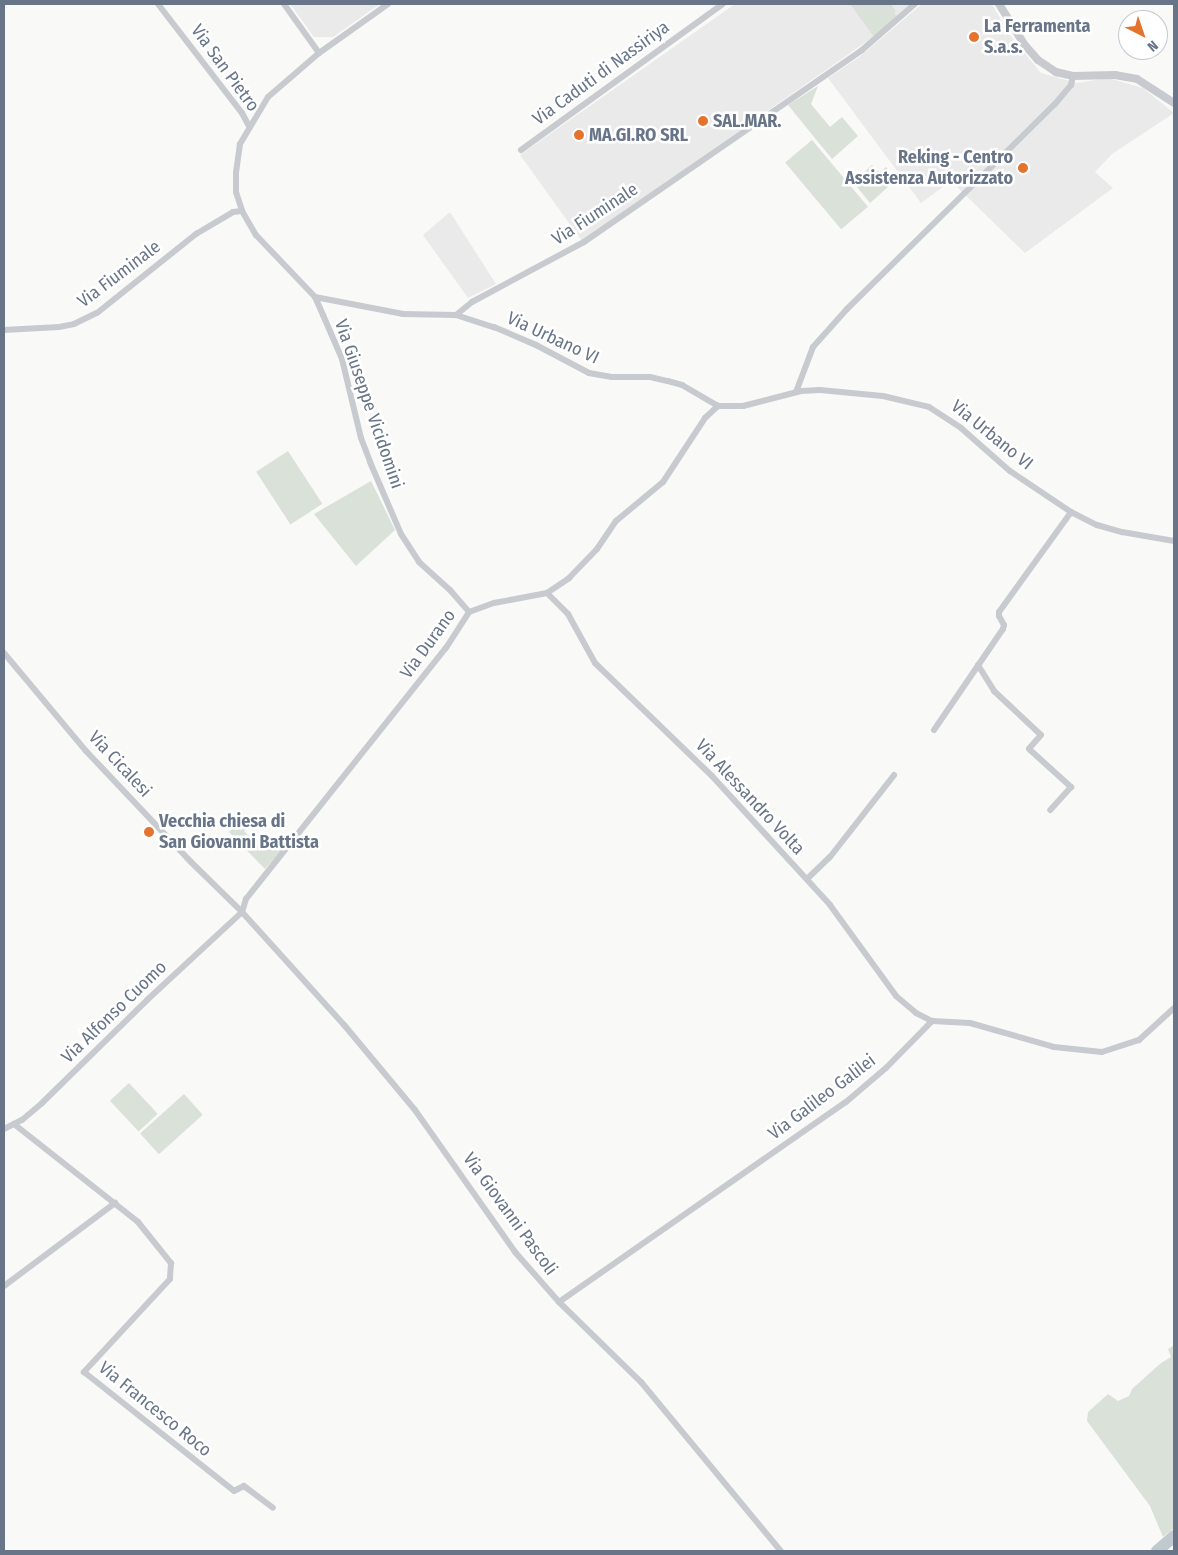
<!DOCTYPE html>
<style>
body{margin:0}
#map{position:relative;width:1178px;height:1555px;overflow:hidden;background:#f9f9f7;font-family:"Fira Sans Condensed",sans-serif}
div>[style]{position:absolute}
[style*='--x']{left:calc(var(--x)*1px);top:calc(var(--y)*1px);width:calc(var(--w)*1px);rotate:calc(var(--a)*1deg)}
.built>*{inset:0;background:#eaeaea}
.green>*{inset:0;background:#dae1d8;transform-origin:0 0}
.river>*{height:12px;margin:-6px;padding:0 6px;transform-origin:6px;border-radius:6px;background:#c0c9ce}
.minor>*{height:6px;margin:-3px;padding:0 3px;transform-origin:3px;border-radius:3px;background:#c7cace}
.tertiary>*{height:8px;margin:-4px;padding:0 4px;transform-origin:4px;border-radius:4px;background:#c7cace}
.dots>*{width:14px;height:14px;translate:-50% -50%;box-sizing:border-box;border:2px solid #fff;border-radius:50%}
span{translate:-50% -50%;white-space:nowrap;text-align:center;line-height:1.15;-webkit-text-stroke:5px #fff;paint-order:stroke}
.poi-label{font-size:18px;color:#687588;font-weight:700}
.left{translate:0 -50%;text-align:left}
.right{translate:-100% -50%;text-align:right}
.street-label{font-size:18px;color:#687588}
.frame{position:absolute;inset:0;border:5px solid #687588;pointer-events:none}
.north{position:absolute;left:1118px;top:10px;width:50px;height:50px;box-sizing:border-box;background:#fff;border:1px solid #c3c8cf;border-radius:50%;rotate:139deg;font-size:14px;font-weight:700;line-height:20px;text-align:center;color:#687588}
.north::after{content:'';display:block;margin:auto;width:18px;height:22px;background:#e4732d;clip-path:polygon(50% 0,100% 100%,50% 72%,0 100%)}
</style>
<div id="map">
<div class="built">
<i style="clip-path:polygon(290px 4px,380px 4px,333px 37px,314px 37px)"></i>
<i style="clip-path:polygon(735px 4px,911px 4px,873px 37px,582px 241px,520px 155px)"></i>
<i style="clip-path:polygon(922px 4px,992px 4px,1009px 34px,1041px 73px,1077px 83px,1108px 78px,1143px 88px,1174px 113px,1112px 154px,1095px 172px,1113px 188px,1025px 253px,951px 181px,921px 203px,828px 78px,858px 58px)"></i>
<i style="clip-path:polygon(450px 212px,496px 284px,468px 298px,423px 235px)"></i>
</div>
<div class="green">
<i style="clip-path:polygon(850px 4px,894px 4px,892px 6px,896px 11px,894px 13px,898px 17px,874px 37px)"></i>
<i style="clip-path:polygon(818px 86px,811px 104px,830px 127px,842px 117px,858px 136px,832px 159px,788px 105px)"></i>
<i style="left:812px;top:140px;width:87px;height:35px;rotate:50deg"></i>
<i style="clip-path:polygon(872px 165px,879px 172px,886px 167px,897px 179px,870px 203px,853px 182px)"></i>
<i style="left:288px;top:451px;width:63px;height:38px;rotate:57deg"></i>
<i style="clip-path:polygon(371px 481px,395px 530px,356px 566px,314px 514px)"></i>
<i style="clip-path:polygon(247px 815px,254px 822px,244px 831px,263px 850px,272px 841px,290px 841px,265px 869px,229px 832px)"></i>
<i style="left:129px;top:1083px;width:42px;height:26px;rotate:47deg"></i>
<i style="left:184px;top:1094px;width:28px;height:59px;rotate:48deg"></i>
<i style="clip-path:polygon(1174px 1345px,1174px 1528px,1163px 1537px,1150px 1506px,1087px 1421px,1088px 1412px,1108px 1394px,1118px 1401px,1129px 1396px,1132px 1389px,1161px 1363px,1171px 1357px,1168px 1349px)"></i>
</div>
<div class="river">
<i style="--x:1157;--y:1551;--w:23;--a:-41"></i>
</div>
<div class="minor">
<i style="--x:158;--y:4;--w:138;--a:52.4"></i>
<i style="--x:242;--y:113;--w:15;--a:62"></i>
<i style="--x:284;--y:4;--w:60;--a:54.5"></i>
<i style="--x:388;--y:4;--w:85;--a:144.6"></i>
<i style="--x:319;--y:53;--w:67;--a:139.2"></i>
<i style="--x:268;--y:97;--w:55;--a:120.8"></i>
<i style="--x:240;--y:144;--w:29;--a:98"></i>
<i style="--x:236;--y:173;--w:19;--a:90"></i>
<i style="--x:236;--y:192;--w:20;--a:72"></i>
<i style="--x:242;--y:211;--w:28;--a:60"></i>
<i style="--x:256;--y:235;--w:86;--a:46.4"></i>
<i style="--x:315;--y:297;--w:20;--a:66"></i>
<i style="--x:323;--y:315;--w:48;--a:66.6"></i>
<i style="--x:342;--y:359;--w:81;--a:76.5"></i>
<i style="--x:361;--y:438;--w:26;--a:69"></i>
<i style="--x:370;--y:462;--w:78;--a:66.7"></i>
<i style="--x:401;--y:534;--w:33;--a:57"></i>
<i style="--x:419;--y:562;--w:42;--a:42.1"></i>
<i style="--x:450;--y:590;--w:29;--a:49"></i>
<i style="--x:521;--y:150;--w:249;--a:-35.9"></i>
<i style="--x:315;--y:297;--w:90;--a:10.9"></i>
<i style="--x:403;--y:314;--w:53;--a:1.1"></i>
<i style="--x:456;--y:315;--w:40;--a:18"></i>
<i style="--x:494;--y:327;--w:46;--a:23.2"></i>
<i style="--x:536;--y:345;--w:60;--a:27.8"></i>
<i style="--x:589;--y:373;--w:23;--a:10"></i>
<i style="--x:612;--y:377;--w:38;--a:0"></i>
<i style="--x:650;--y:377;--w:18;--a:13"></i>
<i style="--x:668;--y:381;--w:15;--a:16"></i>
<i style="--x:682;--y:385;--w:42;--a:30.3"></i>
<i style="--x:718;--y:406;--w:25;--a:0"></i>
<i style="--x:743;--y:406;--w:60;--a:-14.5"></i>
<i style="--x:801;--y:391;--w:19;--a:-3"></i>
<i style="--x:820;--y:390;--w:63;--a:5.4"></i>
<i style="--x:883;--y:396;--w:47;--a:13.4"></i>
<i style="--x:929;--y:407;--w:38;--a:33"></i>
<i style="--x:961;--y:428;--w:65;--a:41.3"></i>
<i style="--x:1010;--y:471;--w:73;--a:33.9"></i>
<i style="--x:1071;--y:512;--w:29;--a:27"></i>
<i style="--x:1097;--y:525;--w:26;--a:16"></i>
<i style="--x:1122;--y:532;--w:53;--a:9.8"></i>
<i style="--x:456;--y:315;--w:21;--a:-39"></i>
<i style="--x:472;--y:302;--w:127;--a:-28.2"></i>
<i style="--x:584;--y:242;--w:338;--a:-34.6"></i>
<i style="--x:862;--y:50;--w:70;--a:-41"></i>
<i style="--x:4;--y:330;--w:55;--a:-3.1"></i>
<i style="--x:59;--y:327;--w:15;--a:-11"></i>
<i style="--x:74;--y:324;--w:25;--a:-26"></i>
<i style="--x:97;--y:313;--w:127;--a:-38.6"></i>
<i style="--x:196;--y:234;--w:43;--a:-30.7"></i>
<i style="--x:233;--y:212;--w:9;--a:-6"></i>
<i style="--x:796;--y:392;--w:48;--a:-69.3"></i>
<i style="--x:813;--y:347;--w:51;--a:-48.2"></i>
<i style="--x:847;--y:309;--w:292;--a:-44.6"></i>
<i style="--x:1055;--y:104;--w:25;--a:-50"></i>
<i style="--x:1071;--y:85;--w:9;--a:-77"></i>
<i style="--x:547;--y:593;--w:30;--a:45"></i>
<i style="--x:568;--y:614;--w:56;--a:61.1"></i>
<i style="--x:595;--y:663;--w:163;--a:44"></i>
<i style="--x:712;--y:776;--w:175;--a:47.5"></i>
<i style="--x:830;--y:905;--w:112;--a:54"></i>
<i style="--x:896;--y:996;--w:26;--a:40"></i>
<i style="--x:916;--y:1013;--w:18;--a:27"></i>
<i style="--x:4;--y:653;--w:128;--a:50.1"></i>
<i style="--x:86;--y:751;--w:153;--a:46.6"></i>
<i style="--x:191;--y:862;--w:71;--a:44.4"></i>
<i style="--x:242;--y:912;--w:154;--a:47.9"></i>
<i style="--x:345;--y:1026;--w:109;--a:50.2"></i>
<i style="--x:415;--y:1110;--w:174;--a:54.8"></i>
<i style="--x:515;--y:1252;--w:67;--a:48.7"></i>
<i style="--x:559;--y:1302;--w:115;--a:44.3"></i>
<i style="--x:641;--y:1382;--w:219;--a:50.4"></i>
<i style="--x:978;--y:665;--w:31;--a:58"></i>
<i style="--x:994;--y:691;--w:64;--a:43.1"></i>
<i style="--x:1041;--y:735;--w:18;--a:131"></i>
<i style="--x:1029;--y:749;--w:57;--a:42.1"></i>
<i style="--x:1071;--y:787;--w:31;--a:132"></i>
<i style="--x:934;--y:730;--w:122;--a:-55.7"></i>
<i style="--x:1003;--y:629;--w:4;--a:-76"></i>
<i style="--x:1004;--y:625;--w:10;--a:-119"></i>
<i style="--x:999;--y:616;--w:4;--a:-90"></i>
<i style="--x:999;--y:612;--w:123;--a:-54.2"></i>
<i style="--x:807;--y:879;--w:32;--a:-44"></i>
<i style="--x:830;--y:857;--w:104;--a:-52"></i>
<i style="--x:14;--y:1124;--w:158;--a:38.3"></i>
<i style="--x:138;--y:1222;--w:53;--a:51.2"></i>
<i style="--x:171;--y:1263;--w:16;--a:94"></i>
<i style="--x:170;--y:1279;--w:127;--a:132.8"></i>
<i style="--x:84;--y:1372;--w:191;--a:38.4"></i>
<i style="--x:234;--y:1491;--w:11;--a:-27"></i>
<i style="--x:244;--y:1486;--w:36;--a:37"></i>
<i style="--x:4;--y:1129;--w:20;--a:-27"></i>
<i style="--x:22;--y:1120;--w:26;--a:-40"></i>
<i style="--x:42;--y:1103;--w:147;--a:-44.4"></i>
<i style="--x:147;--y:1000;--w:129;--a:-42.8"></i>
<i style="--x:242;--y:912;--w:14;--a:-73"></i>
<i style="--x:246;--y:899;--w:321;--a:-51.5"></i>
<i style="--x:446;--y:648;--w:43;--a:-57.4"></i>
<i style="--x:469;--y:612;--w:27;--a:-20"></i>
<i style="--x:494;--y:603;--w:54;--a:-10.7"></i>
<i style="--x:547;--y:593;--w:27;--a:-34"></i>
<i style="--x:569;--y:578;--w:40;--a:-46"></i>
<i style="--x:597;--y:549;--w:34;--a:-56"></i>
<i style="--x:616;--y:521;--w:61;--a:-39.7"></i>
<i style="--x:663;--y:482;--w:77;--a:-56.7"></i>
<i style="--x:705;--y:418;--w:18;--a:-43"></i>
<i style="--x:4;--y:1286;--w:139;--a:-36.8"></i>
<i style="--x:559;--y:1302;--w:350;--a:-34.9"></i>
<i style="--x:846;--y:1102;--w:52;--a:-40.4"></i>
<i style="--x:886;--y:1068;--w:66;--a:-45.6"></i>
<i style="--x:932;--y:1021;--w:38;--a:3"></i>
<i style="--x:970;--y:1023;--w:87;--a:15.9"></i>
<i style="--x:1054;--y:1047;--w:48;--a:5.9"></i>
<i style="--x:1102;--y:1052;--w:39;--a:-18"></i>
<i style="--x:1139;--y:1040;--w:47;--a:-42.4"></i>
</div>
<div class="tertiary">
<i style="--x:999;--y:4;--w:47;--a:58"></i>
<i style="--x:1024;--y:44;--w:21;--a:49"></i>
<i style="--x:1038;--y:60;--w:22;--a:34"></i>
<i style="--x:1056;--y:72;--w:17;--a:13"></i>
<i style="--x:1073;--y:76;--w:42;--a:-1.4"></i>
<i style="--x:1115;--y:75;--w:22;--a:10"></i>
<i style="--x:1137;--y:79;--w:44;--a:33"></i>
</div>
<div class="dots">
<i style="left:974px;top:37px;background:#e4732d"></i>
<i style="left:703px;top:121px;background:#e4732d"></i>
<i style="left:579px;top:135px;background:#e4732d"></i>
<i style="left:1023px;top:168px;background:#e4732d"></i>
<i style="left:149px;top:832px;background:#e4732d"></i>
</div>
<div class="poi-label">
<span class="left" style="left:984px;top:37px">La Ferramenta<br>S.a.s.</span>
<span class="left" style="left:713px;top:121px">SAL.MAR.</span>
<span class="left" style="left:589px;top:135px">MA.GI.RO SRL</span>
<span class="right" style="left:1013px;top:168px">Reking - Centro<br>Assistenza Autorizzato</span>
<span class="left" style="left:159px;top:832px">Vecchia chiesa di<br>San Giovanni Battista</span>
</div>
<div class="street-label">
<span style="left:225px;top:68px;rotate:54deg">Via San Pietro</span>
<span style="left:601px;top:73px;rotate:-36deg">Via Caduti di Nassiriya</span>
<span style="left:595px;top:214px;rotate:-33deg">Via Fiuminale</span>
<span style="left:119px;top:274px;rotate:-37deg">Via Fiuminale</span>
<span style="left:553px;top:338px;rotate:25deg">Via Urbano VI</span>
<span style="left:369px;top:404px;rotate:71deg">Via Giuseppe Vicidomini</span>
<span style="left:992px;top:435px;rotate:39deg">Via Urbano VI</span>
<span style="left:428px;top:644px;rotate:-54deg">Via Durano</span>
<span style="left:120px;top:764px;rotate:47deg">Via Cicalesi</span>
<span style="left:750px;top:797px;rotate:47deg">Via Alessandro Volta</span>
<span style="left:114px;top:1012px;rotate:-44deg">Via Alfonso Cuomo</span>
<span style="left:822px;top:1097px;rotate:-37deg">Via Galileo Galilei</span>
<span style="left:510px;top:1214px;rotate:54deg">Via Giovanni Pascoli</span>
<span style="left:155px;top:1409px;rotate:39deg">Via Francesco Roco</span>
</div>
<div class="frame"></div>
<div class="north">N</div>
</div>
